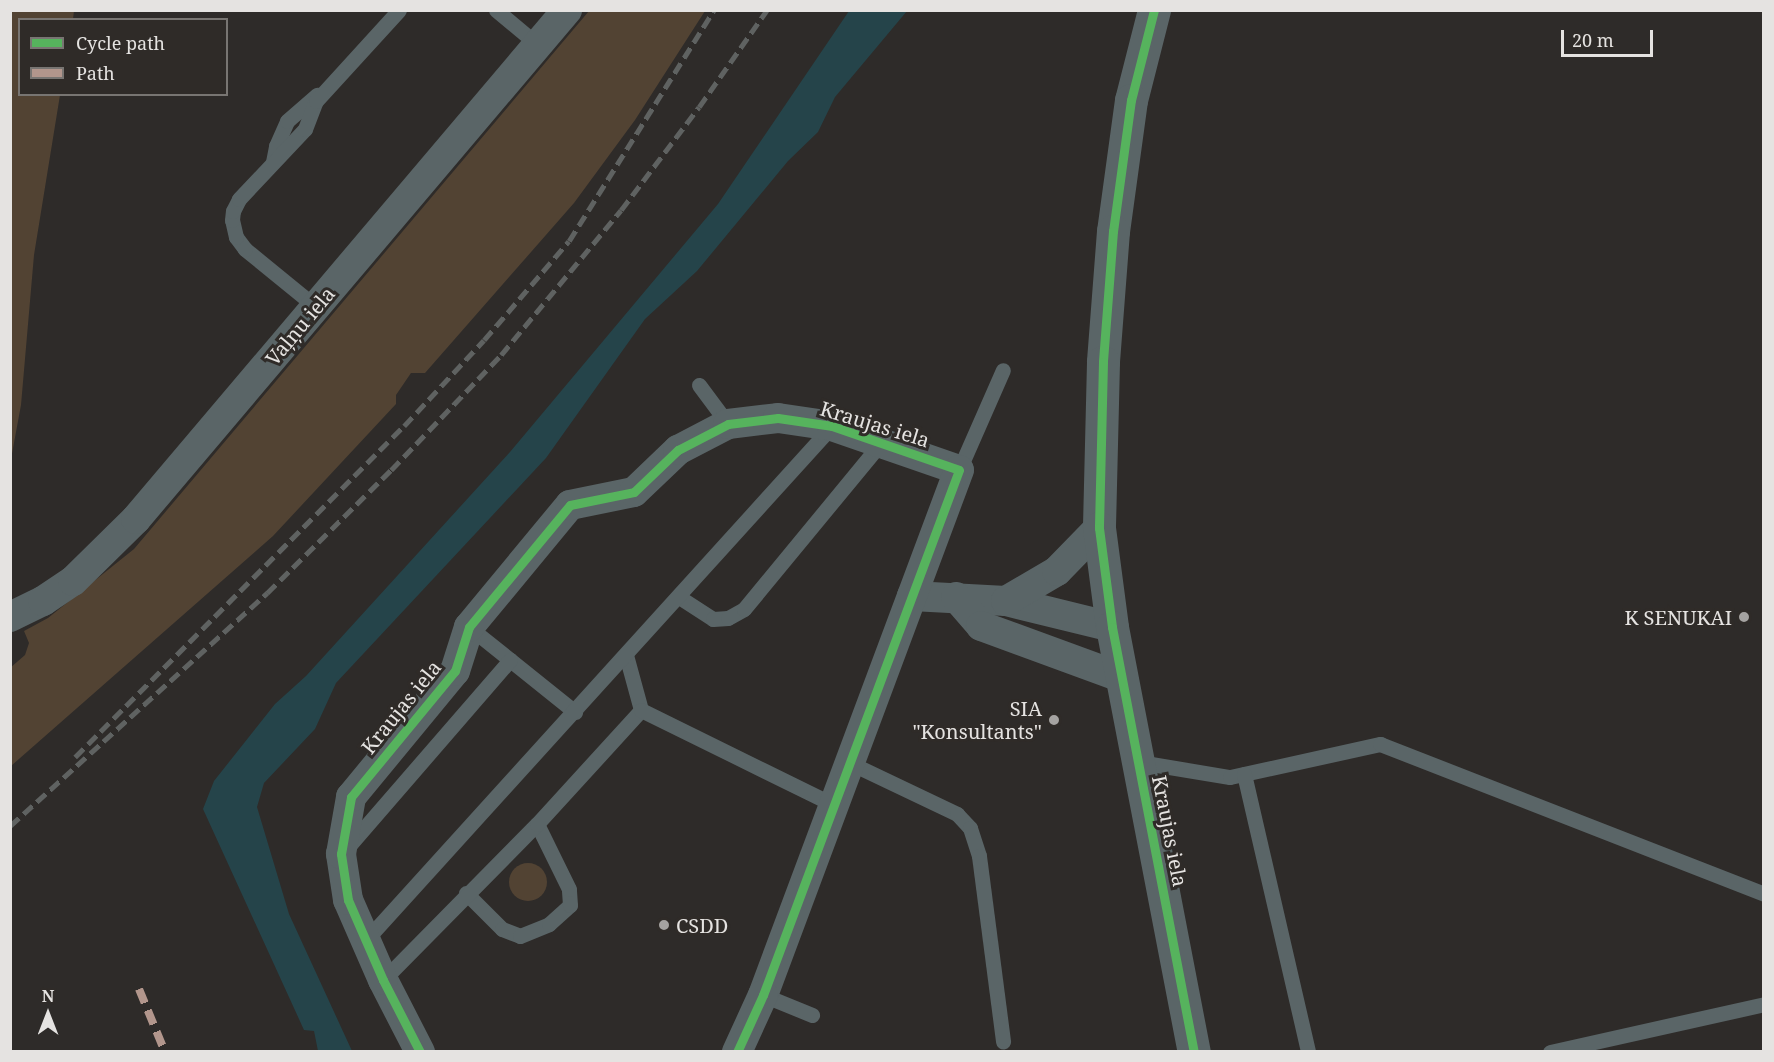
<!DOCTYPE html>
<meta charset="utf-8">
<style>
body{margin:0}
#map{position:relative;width:1774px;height:1062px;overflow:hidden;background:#2e2b29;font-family:"Noto Serif",serif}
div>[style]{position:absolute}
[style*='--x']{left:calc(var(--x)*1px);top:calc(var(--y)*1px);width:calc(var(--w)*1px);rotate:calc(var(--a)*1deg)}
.green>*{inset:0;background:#524333}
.round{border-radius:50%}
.water>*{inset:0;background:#25444a}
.service>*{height:15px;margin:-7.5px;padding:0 7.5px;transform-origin:7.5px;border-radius:7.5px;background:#5a6567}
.minor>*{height:30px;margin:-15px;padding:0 15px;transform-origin:15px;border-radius:15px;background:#5a6567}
.tertiary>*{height:33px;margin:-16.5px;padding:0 16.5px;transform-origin:16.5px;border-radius:16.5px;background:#5a6567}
.rail>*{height:4.5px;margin-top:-2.25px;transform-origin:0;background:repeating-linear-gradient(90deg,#5f6261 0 12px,transparent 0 18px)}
.quiet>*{height:8px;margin-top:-4px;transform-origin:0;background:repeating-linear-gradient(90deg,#b2968c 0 15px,transparent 0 23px)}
.cycleway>*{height:9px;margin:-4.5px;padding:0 4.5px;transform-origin:4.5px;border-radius:4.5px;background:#56b35d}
.dots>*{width:16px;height:16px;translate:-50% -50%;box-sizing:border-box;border:3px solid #2f2b28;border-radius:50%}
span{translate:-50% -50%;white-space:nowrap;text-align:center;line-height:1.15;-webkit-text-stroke:6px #2f2b28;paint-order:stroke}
.street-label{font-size:20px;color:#e5e3e1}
.poi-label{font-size:20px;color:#e5e3e1}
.right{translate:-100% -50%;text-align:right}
.left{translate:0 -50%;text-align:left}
.frame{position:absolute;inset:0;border:12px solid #e5e3e1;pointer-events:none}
.legend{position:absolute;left:18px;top:18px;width:210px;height:78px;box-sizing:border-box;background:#2f2b28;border:2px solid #787572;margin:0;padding:8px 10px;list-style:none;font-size:18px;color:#e5e3e1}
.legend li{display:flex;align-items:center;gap:12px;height:30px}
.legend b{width:30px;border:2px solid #787572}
.north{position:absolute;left:18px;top:984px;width:60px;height:60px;-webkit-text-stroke:4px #2f2b28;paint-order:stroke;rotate:0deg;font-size:16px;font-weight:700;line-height:24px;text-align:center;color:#e5e3e1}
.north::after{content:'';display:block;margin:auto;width:21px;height:27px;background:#e5e3e1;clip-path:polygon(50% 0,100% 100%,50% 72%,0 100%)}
.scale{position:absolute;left:1561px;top:30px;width:92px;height:27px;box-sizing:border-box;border:3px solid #e5e3e1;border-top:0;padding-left:8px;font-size:18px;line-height:21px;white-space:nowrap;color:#e5e3e1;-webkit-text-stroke:4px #2f2b28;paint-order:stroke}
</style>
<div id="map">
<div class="green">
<i style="clip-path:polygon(11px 10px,74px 11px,73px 19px,20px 20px,20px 94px,60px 95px,34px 255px,21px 405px,11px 459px)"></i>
<i style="clip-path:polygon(589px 11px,705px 11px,635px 120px,574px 203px,425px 373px,411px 373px,396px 395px,396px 404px,273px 536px,11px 766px,10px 668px,25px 655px,29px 643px,24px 631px,48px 618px,134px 549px)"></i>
<i class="round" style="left:509px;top:863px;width:38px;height:38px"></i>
</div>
<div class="water">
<i style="clip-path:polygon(849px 11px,907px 11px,835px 97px,818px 132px,788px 161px,697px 271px,645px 319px,546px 458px,336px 683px,315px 729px,264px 783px,257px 807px,289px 914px,352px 1051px,318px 1051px,314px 1031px,304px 1030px,203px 809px,214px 781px,275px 704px,306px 676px,510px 452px,718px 204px)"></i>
</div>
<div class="service">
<i style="--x:496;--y:10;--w:55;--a:39.8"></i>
<i style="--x:273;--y:162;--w:16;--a:-79"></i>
<i style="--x:276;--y:146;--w:27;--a:-66"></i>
<i style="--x:287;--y:121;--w:40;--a:-41"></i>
<i style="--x:316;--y:307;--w:92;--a:-140.8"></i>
<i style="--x:245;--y:249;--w:15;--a:-127"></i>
<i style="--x:236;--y:237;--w:17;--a:-103"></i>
<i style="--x:232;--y:220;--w:9;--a:-84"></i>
<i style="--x:233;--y:211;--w:13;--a:-63"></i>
<i style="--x:239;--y:199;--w:96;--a:-46.7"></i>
<i style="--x:305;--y:129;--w:30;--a:-69"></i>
<i style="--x:316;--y:101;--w:123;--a:-47.6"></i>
<i style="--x:699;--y:385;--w:49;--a:53.4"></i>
<i style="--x:959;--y:470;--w:109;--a:-66.3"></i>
<i style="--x:679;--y:597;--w:40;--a:32.9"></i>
<i style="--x:713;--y:619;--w:15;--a:-4"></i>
<i style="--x:728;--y:618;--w:18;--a:-29"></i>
<i style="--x:744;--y:609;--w:214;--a:-50.5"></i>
<i style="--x:469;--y:627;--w:136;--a:38.7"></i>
<i style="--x:626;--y:655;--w:57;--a:74.7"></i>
<i style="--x:848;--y:762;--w:121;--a:25.5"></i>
<i style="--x:957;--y:814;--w:19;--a:47"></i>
<i style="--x:970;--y:828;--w:29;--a:72"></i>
<i style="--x:979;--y:856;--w:187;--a:82.6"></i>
<i style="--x:1139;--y:762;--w:92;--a:9.4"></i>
<i style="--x:1230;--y:777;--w:154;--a:-12.4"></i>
<i style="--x:1380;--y:744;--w:412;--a:21.3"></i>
<i style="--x:1244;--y:774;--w:285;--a:77"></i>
<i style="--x:347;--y:848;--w:249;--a:-49.1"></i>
<i style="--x:466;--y:893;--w:51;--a:45"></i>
<i style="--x:502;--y:929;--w:19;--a:21"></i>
<i style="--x:520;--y:936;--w:31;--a:-22"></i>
<i style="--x:549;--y:924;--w:28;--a:-42"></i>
<i style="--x:570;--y:905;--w:16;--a:-94"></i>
<i style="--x:569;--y:889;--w:72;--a:-116.2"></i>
<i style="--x:365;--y:941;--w:695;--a:-47.8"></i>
<i style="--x:383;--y:980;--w:219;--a:-45.4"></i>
<i style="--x:537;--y:824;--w:154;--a:-47.6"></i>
<i style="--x:641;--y:710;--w:213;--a:26.2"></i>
<i style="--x:763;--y:995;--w:53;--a:22.2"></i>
<i style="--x:1550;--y:1052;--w:219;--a:-12.6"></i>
</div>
<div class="minor">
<i style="--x:912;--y:596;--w:94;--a:3"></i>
<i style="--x:1006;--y:601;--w:109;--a:13.8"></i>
<i style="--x:956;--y:597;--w:38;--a:49"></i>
<i style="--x:981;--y:626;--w:151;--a:20.1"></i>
<i style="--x:1006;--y:601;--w:59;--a:-30.5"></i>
<i style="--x:1057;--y:571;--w:60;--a:-45.7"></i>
<i style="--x:10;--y:617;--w:37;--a:-26"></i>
<i style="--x:43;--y:601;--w:36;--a:-34"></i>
<i style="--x:73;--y:581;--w:88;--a:-44.5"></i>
<i style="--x:136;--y:519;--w:667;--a:-49.74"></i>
<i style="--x:420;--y:1052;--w:81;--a:-117.2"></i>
<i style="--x:383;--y:980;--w:87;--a:-113.6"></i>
<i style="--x:348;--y:900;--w:47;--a:-98.7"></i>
<i style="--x:341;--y:854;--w:58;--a:-80"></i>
<i style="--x:351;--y:797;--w:163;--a:-50.5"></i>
<i style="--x:455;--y:671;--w:46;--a:-72.3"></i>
<i style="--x:469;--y:627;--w:158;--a:-50.4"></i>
<i style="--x:570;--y:505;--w:65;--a:-11.5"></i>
<i style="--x:634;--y:492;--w:61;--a:-43.7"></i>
<i style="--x:678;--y:450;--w:56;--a:-27.5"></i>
<i style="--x:728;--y:424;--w:50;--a:-6.8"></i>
<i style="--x:778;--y:418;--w:55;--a:8.4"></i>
<i style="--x:832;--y:426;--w:134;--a:19.1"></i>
<i style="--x:959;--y:470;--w:560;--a:110.47"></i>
<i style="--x:763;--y:995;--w:63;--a:114.5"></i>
</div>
<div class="tertiary">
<i style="--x:1154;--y:10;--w:93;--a:104.3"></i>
<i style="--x:1131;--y:100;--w:132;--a:97.8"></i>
<i style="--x:1113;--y:231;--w:131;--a:94.4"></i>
<i style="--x:1103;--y:362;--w:166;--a:91.4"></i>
<i style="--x:1099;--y:528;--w:100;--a:82.5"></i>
<i style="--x:1112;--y:627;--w:433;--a:79.1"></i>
</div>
<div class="rail">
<i style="--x:75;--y:757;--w:467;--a:-45.2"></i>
<i style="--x:404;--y:426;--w:117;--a:-47.1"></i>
<i style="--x:484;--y:340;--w:130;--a:-49.4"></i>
<i style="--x:569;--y:241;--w:273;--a:-57.9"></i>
<i style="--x:10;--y:826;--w:347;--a:-42.2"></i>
<i style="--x:267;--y:593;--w:175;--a:-44.8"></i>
<i style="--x:391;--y:470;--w:159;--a:-46.3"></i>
<i style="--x:501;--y:355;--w:188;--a:-50.4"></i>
<i style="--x:621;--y:210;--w:129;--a:-52.9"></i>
<i style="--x:699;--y:107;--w:118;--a:-55"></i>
</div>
<div class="quiet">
<i style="--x:139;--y:989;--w:68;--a:67.6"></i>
</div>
<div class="cycleway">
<i style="--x:1154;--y:10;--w:93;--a:104.3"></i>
<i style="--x:1131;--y:100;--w:132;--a:97.8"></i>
<i style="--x:1113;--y:231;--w:131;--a:94.4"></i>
<i style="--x:1103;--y:362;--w:166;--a:91.4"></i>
<i style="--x:1099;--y:528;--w:100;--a:82.5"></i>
<i style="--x:1112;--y:627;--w:433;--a:79.1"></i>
<i style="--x:420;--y:1052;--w:81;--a:-117.2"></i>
<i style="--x:383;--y:980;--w:87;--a:-113.6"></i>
<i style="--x:348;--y:900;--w:47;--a:-98.7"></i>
<i style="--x:341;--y:854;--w:58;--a:-80"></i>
<i style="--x:351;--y:797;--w:163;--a:-50.5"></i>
<i style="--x:455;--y:671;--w:46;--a:-72.3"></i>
<i style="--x:469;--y:627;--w:158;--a:-50.4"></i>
<i style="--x:570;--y:505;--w:65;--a:-11.5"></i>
<i style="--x:634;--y:492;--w:61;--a:-43.7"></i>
<i style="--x:678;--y:450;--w:56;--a:-27.5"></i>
<i style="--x:728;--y:424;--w:50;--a:-6.8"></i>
<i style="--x:778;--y:418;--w:55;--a:8.4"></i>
<i style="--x:832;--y:426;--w:134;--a:19.1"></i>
<i style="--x:959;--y:470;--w:560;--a:110.47"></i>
<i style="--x:763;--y:995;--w:63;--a:114.5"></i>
</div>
<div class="dots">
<i style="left:1744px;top:617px;background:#a5a3a1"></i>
<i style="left:1054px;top:720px;background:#a5a3a1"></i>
<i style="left:664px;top:925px;background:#a5a3a1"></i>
</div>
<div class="street-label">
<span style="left:300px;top:326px;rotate:-50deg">Vaļņu iela</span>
<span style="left:875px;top:424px;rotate:17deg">Kraujas iela</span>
<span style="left:401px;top:707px;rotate:-51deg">Kraujas iela</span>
<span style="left:1170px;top:831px;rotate:79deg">Kraujas iela</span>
</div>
<div class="poi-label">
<span class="right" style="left:1732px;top:617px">K SENUKAI</span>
<span class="right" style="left:1042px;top:720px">SIA<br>"Konsultants"</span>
<span class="left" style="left:676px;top:925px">CSDD</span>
</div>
<div class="frame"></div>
<ul class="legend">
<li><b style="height:8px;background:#56b35d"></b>Cycle path</li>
<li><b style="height:8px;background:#b2968c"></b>Path</li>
</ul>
<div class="north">N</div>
<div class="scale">20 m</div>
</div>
